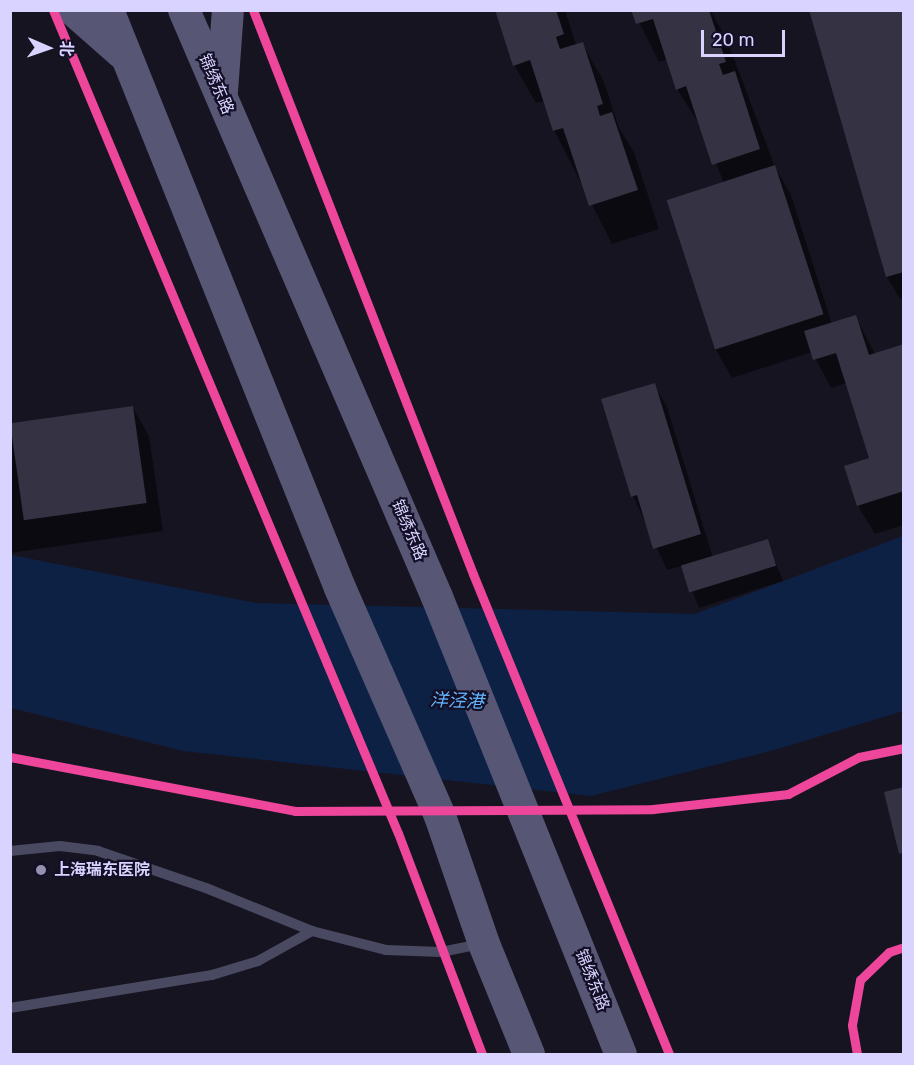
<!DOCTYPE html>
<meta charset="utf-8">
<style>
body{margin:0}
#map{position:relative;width:914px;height:1065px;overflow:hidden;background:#161421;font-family:Rubik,"Noto Sans SC",sans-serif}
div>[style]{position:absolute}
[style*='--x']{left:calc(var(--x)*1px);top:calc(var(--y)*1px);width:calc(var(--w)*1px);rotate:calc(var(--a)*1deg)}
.water>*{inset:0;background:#0d2144}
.shadow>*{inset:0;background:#0007}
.building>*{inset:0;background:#343243;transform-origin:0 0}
.service>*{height:10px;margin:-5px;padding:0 5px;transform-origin:5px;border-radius:5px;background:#4a4962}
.secondary>*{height:32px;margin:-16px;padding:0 16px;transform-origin:16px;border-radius:16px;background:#575674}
.cycleway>*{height:9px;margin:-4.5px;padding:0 4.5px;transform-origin:4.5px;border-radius:4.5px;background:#ed469a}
.dots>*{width:16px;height:16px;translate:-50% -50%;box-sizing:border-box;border:3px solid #130f26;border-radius:50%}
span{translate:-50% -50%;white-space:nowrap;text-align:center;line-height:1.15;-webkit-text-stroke:4.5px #130f26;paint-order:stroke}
.street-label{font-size:16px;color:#d9d4ff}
.poi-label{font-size:16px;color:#d9d4ff;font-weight:700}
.left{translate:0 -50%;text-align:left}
.water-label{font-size:18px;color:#62b6ff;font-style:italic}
.frame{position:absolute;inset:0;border:12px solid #d9d4ff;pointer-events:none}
.north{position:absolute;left:18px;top:18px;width:60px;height:60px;-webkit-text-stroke:4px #130f26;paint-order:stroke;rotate:92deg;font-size:16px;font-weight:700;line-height:24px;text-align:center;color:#d9d4ff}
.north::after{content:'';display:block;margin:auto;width:21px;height:27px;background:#d9d4ff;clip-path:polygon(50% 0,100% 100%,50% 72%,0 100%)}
.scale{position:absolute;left:701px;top:30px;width:84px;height:27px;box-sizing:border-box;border:3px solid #d9d4ff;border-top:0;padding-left:8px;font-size:18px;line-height:21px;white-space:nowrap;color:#d9d4ff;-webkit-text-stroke:4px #130f26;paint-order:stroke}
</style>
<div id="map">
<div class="water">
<i style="clip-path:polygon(903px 536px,903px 711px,771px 751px,591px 796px,183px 751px,11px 708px,11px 555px,256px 603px,695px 614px)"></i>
</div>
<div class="shadow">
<i style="clip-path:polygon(496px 10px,565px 10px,576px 45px,582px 43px,604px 82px,619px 128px,634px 152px,659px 229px,612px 244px,554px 130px,545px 101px,536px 103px,514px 65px)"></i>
<i style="clip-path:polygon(633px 10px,710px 10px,727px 40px,775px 167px,791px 195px,832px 324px,855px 316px,875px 354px,904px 345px,904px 525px,875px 534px,858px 506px,871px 459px,847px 383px,831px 388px,812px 352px,732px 378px,716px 350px,724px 183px,701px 127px,677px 89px,668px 59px,659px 62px)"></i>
<i style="clip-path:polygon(810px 10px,904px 10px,904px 298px,900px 299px,887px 277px)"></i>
<i style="clip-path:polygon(654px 385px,667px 407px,713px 558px,767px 541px,783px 581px,699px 608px,682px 566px,667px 570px,633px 496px)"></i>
<i style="clip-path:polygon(133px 408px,149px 436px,163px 531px,10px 553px,10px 425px)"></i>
</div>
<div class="building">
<i style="clip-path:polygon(495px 10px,556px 10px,564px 34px,556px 37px,560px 49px,583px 42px,603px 104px,597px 106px,600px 116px,612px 112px,638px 190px,589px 206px,563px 128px,553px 131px,530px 60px,513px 66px)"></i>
<i style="clip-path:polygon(631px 10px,709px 10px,726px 62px,719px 64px,723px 75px,735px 71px,760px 149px,712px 165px,686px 86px,676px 90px,653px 19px,636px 24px)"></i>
<i style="clip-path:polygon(809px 10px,904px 10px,904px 272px,886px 277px)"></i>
<i style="left:775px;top:165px;width:157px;height:114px;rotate:72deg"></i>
<i style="clip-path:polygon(856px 315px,869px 355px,904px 344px,904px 491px,857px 506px,844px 466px,869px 458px,836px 353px,813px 360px,804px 331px)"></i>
<i style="clip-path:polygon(655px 383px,701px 534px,653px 549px,637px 495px,631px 497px,601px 399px)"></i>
<i style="left:133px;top:406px;width:98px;height:124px;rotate:82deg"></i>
<i style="left:768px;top:539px;width:28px;height:91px;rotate:73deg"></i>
<i style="clip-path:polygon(904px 787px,904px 852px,899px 854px,884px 792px)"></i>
</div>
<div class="service">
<i style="--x:10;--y:851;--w:50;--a:-5.7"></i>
<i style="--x:60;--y:846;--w:38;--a:7"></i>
<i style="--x:98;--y:851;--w:114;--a:18.9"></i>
<i style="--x:206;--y:888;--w:114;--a:22.1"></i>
<i style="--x:312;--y:931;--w:76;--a:14.4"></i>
<i style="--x:386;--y:950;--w:55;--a:2.1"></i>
<i style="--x:441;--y:952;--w:41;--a:-11.3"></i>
<i style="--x:10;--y:1008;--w:205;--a:-9.3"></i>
<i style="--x:212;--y:975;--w:48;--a:-16.9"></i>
<i style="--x:258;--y:961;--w:62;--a:-29.1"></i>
</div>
<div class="secondary">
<i style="--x:73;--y:10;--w:65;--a:41.3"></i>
<i style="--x:108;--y:10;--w:623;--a:68.13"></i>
<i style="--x:340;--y:588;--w:249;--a:66.3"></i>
<i style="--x:440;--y:816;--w:135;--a:71"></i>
<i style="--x:484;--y:944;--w:119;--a:67.8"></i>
<i style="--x:184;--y:10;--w:639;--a:66.68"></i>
<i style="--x:437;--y:597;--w:493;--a:68.1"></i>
<i style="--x:222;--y:91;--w:81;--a:-85.8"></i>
</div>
<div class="cycleway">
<i style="--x:53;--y:10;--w:892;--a:67.26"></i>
<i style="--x:398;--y:833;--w:236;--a:69.2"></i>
<i style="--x:253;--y:10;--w:605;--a:68.69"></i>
<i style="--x:473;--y:574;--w:518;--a:67.79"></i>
<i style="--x:10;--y:757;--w:290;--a:10.7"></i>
<i style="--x:295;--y:811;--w:358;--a:-0.3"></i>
<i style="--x:653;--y:809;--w:136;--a:-6.3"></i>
<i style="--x:788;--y:794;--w:80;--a:-27.5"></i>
<i style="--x:859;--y:757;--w:46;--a:-11.3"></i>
<i style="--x:857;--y:1054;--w:29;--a:-100"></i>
<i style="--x:852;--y:1025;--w:46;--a:-79.9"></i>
<i style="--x:860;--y:980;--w:40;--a:-44"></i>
<i style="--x:889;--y:952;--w:16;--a:-18"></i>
</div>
<div class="dots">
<i style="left:41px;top:870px;background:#9591b1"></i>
</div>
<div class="street-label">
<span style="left:216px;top:84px;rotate:67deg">锦绣东路</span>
<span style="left:409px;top:530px;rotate:67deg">锦绣东路</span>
<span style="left:592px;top:980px;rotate:68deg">锦绣东路</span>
</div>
<div class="poi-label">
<span class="left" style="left:54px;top:870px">上海瑞东医院</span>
</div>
<div class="water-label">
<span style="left:457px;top:701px;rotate:2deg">洋泾港</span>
</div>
<div class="frame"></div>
<div class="north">北</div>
<div class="scale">20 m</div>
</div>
